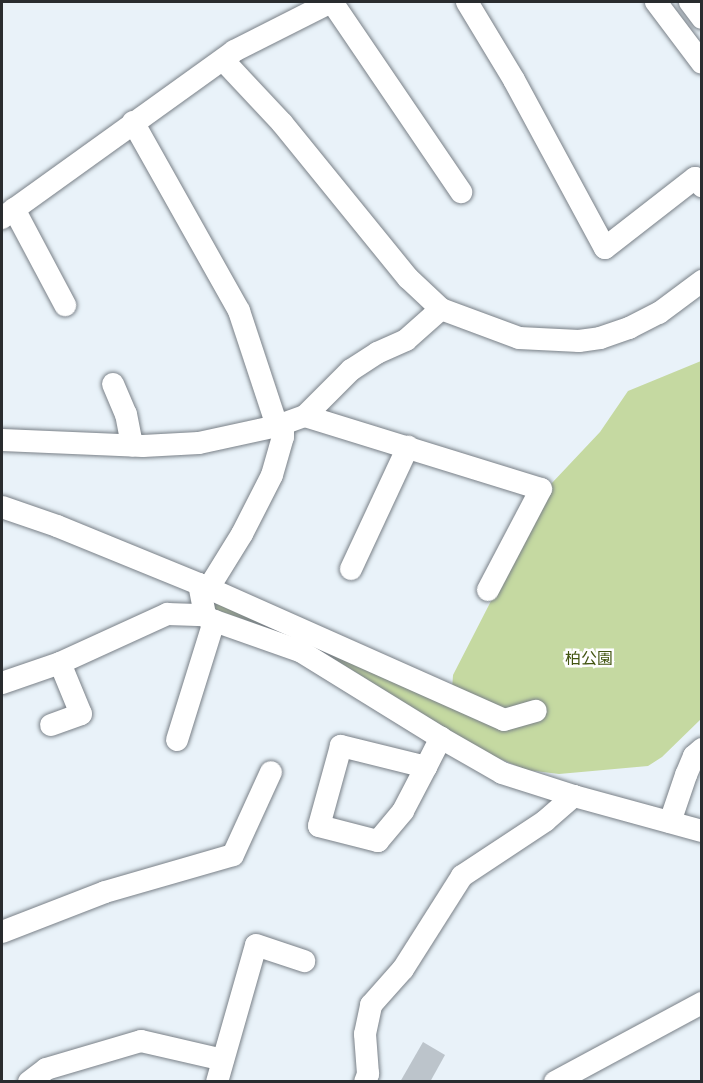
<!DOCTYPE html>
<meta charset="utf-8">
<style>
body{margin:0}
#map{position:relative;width:703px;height:1083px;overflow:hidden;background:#e9f2f9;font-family:"Archivo Narrow","Noto Sans JP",sans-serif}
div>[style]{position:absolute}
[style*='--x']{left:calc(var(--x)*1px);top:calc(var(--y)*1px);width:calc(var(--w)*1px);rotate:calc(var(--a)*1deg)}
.green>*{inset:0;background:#c5d9a1}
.building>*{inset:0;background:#bcc4cb}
.roads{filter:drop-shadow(0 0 2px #798087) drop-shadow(0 0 2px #798087)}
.minor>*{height:22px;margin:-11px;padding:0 11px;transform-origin:11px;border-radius:11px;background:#fff}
span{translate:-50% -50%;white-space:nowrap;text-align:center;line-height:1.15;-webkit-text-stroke:5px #fefefe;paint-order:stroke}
.park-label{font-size:16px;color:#425511}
.frame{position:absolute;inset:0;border:3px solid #292c2f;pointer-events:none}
</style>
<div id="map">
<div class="green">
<i style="clip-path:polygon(701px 361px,701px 719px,662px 757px,648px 766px,559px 774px,527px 770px,488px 754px,302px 639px,214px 609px,212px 598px,451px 704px,453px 675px,551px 484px,600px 432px,628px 391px)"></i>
</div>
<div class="building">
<i style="clip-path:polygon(423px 1042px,445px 1055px,430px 1082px,400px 1082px)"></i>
</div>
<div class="roads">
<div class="minor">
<i style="--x:332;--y:2;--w:230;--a:55.8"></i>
<i style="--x:467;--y:2;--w:91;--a:58.9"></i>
<i style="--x:514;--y:80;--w:191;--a:61.6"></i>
<i style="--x:605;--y:248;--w:114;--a:-37.9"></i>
<i style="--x:695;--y:178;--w:11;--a:49"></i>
<i style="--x:656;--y:2;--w:76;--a:53"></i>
<i style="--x:690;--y:2;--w:20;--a:53"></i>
<i style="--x:223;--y:60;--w:86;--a:46.9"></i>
<i style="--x:282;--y:123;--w:200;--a:50.9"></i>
<i style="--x:408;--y:278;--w:45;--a:43.2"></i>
<i style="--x:441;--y:309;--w:83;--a:20.4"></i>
<i style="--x:519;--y:338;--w:60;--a:2.9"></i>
<i style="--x:579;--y:341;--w:21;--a:-8"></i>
<i style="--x:600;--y:338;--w:31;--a:-19"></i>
<i style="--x:629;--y:328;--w:34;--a:-27"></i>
<i style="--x:659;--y:313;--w:54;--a:-36.7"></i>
<i style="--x:133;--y:122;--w:217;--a:60.7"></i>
<i style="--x:239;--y:311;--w:121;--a:71.7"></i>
<i style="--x:14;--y:209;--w:109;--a:62"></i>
<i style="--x:2;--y:218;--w:286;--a:-35.7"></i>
<i style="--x:234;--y:51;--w:109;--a:-26.8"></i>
<i style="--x:113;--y:384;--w:33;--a:67"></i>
<i style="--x:126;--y:414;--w:32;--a:79"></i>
<i style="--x:305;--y:416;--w:247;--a:17.2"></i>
<i style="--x:541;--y:489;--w:114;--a:117.7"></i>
<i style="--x:2;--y:440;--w:141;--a:2.4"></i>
<i style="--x:143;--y:446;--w:56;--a:-3.1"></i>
<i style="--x:199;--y:443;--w:80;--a:-12.3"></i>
<i style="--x:277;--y:426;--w:30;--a:-20"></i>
<i style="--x:305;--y:416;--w:65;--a:-45"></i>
<i style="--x:351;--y:370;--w:31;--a:-33"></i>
<i style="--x:377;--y:353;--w:32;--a:-24"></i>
<i style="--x:406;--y:340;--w:47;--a:-41.5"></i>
<i style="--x:2;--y:507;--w:58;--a:19.1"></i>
<i style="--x:57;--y:526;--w:153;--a:22.2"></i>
<i style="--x:199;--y:584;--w:32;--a:79"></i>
<i style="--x:205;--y:615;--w:6;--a:45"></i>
<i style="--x:209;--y:619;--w:96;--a:19.4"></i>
<i style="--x:300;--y:651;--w:166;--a:31.7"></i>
<i style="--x:441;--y:738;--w:70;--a:29.8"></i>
<i style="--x:502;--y:773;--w:76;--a:17.7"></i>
<i style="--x:574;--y:796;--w:133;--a:15.3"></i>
<i style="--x:351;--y:569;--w:135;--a:-65"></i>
<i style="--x:199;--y:584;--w:334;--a:24"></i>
<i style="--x:504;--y:720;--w:33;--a:-16"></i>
<i style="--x:208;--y:589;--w:65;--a:-58.3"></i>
<i style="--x:242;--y:534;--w:66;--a:-63"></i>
<i style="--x:272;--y:475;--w:40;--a:-74"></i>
<i style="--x:283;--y:437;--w:13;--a:-90"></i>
<i style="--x:2;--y:683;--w:61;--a:-19"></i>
<i style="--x:60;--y:663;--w:118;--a:-24.6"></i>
<i style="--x:167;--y:614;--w:38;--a:2"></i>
<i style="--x:51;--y:725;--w:32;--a:-20"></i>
<i style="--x:81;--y:714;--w:55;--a:-112.4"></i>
<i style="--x:177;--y:740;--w:125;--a:-72.7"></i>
<i style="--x:426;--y:767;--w:88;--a:-166.1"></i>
<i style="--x:341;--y:746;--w:83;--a:105.4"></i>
<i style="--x:319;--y:826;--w:61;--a:14.3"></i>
<i style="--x:378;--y:841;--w:39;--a:-50"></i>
<i style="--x:403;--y:811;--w:50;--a:-62.4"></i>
<i style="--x:426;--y:767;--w:33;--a:-63"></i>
<i style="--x:670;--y:822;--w:50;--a:-71.2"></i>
<i style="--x:686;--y:775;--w:21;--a:-67"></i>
<i style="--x:694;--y:756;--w:11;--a:-41"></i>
<i style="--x:2;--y:932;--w:110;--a:-21.2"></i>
<i style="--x:105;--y:892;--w:133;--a:-16.1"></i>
<i style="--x:233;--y:855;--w:91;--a:-65.4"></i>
<i style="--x:29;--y:1082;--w:21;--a:-37"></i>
<i style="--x:46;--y:1069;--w:99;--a:-16.4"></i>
<i style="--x:141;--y:1041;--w:84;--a:13"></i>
<i style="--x:217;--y:1082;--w:142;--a:-74.1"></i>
<i style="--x:256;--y:945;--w:51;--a:18.4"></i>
<i style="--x:365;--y:1082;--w:9;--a:-69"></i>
<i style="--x:368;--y:1074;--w:40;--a:-94.3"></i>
<i style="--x:365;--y:1034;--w:30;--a:-78"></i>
<i style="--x:371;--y:1005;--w:48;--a:-48.4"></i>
<i style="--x:403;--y:969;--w:110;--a:-57.6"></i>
<i style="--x:462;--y:876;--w:100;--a:-33.5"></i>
<i style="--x:545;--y:821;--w:38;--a:-41"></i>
<i style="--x:555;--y:1082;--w:167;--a:-28.3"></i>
</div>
</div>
<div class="park-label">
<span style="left:589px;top:658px">柏公園</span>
</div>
<div class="frame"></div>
</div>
